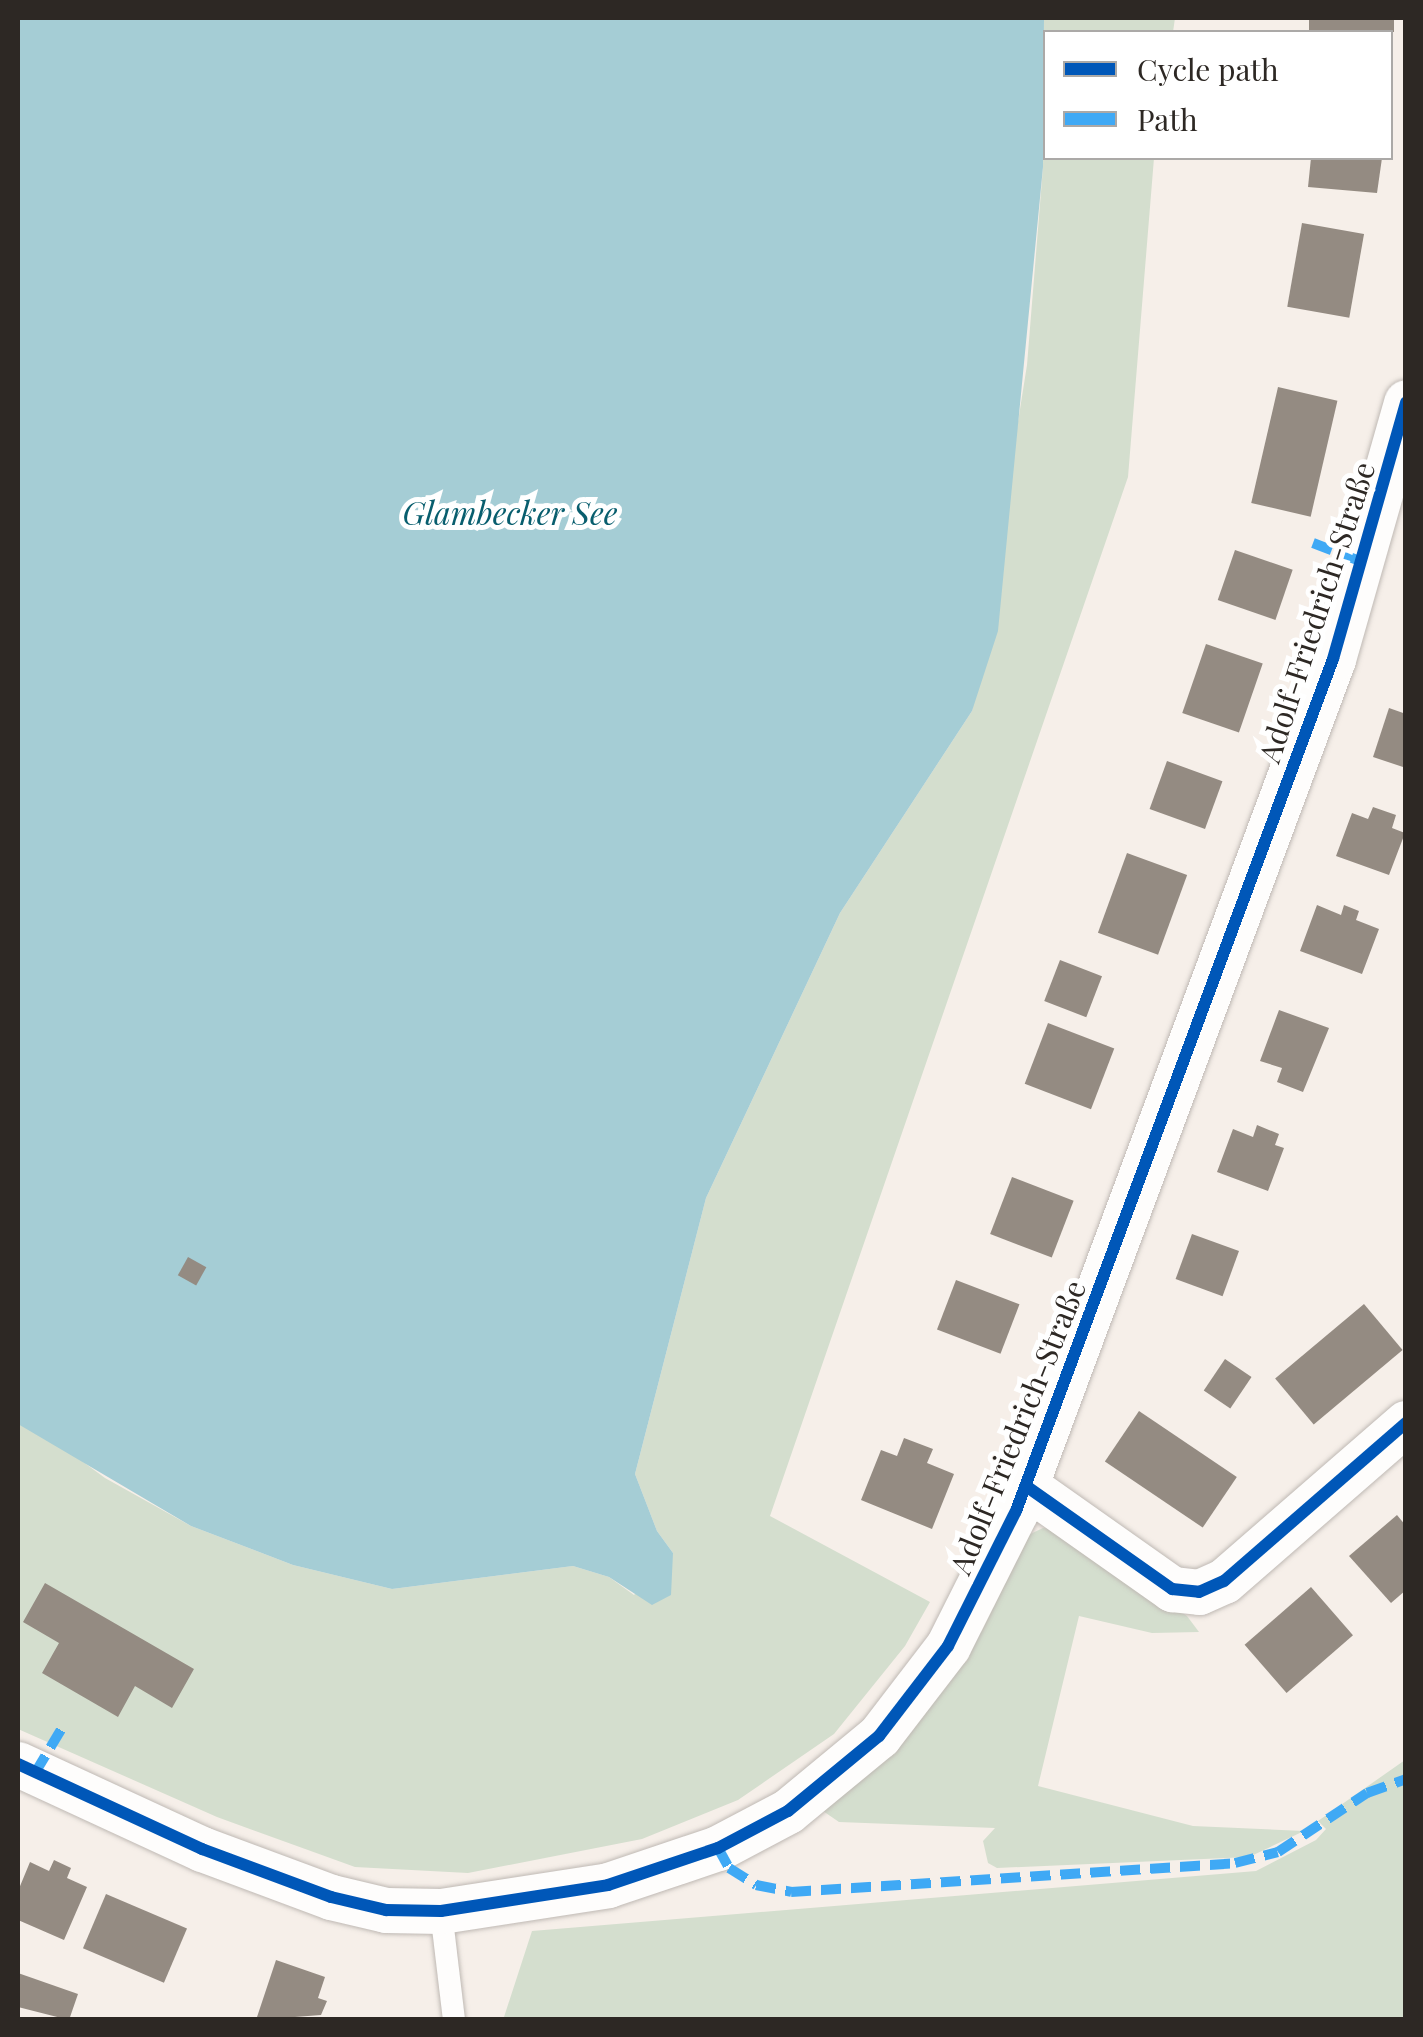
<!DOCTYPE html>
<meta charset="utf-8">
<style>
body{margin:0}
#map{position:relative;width:1423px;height:2037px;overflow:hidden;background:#f6efe9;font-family:"Playfair Display",serif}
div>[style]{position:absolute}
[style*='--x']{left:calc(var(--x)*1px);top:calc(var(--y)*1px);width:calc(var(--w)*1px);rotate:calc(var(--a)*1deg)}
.green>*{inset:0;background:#d4dece}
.water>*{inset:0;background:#a5cdd5}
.building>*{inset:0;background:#948b82;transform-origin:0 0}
.roads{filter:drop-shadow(0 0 2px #bfb9b4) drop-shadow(0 0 2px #bfb9b4)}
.lane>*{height:22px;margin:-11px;padding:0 11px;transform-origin:11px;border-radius:11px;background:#fefdfc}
.street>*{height:45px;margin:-22.5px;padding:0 22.5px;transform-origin:22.5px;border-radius:22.5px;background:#fefdfc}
.quiet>*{height:10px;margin-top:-5px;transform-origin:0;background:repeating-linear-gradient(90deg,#3fa9f5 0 20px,transparent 0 30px)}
.cycleway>*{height:12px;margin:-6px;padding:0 6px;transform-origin:6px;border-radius:6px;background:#0057b8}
span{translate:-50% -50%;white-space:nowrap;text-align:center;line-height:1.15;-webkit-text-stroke:10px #fff;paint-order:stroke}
.street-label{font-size:30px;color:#2d2824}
.water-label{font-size:32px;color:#085e6e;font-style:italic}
.frame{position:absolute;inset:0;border:20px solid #2d2824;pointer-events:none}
.legend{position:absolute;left:1043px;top:30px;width:350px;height:130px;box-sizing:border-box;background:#fff;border:2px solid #aba9a7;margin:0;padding:12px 18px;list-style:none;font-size:30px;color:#2d2824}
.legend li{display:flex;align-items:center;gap:20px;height:50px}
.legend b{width:50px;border:2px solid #aba9a7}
</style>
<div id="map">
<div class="green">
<i style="clip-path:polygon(1044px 18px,1175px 18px,1173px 32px,1046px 32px,1046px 158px,1154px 158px,1128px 477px,770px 1516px,930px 1602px,905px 1646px,834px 1734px,738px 1800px,642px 1839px,468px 1873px,355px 1867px,217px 1817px,18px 1729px,18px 1414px,105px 1478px,191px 1526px,293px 1565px,392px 1589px,573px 1566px,609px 1577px,634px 1595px,673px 1553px,657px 1531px,635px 1474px,706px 1198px,840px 913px,972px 711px,1027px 365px,1043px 167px)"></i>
<i style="clip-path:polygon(1043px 1528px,1062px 1530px,1187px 1616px,1199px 1632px,1152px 1633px,1079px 1616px,1038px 1786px,1193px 1826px,1304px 1831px,1249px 1857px,997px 1868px,988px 1863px,983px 1841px,995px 1828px,839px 1822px,820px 1809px,1024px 1537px)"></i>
<i style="clip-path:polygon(1405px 1760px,1405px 2019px,494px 2019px,504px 2017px,532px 1931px,1256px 1871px,1316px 1840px,1326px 1829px,1318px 1821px)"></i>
</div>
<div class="water">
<i style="clip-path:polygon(18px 18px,1044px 18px,1043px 167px,998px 631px,972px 711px,840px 913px,706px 1198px,635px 1474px,657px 1531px,673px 1553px,671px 1595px,652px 1605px,609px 1577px,573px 1566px,392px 1589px,293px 1565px,191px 1526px,18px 1424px)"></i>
</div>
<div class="building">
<i style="left:1309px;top:18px;width:85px;height:14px"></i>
<i style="clip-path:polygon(1311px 158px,1382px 158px,1377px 193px,1308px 187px)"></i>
<i style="left:1302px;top:223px;width:63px;height:85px;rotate:10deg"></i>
<i style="left:1278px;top:387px;width:61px;height:119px;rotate:13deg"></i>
<i style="left:1235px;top:550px;width:61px;height:53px;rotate:19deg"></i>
<i style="left:1206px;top:644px;width:60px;height:73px;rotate:19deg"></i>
<i style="clip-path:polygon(1389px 708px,1406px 714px,1406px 768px,1373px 757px)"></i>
<i style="left:1167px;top:761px;width:59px;height:51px;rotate:20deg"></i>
<i style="clip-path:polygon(1373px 807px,1396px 815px,1392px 828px,1405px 833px,1389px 875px,1336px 856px,1352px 813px,1368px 819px)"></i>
<i style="left:1127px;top:853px;width:64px;height:85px;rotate:20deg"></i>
<i style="clip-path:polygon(1317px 905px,1341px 915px,1344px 905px,1359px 911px,1356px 920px,1379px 929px,1362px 974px,1300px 951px)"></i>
<i style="left:1060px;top:960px;width:45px;height:44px;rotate:21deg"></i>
<i style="clip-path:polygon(1279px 1010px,1329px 1028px,1303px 1092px,1277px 1082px,1282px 1068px,1260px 1061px)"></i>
<i style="left:1048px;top:1023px;width:71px;height:65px;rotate:21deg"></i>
<i style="clip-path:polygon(1257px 1125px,1279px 1134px,1275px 1145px,1284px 1148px,1268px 1191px,1217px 1172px,1233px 1129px,1253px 1137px)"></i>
<i style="left:1012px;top:1177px;width:66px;height:61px;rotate:21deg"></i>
<i style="left:1192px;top:1234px;width:50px;height:48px;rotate:20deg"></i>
<i style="left:188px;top:1257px;width:21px;height:21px;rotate:29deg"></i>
<i style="left:956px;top:1280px;width:68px;height:53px;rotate:21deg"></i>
<i style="left:1364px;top:1304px;width:60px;height:116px;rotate:50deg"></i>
<i style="left:1225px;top:1359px;width:32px;height:38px;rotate:34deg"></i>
<i style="left:1139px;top:1411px;width:118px;height:61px;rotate:34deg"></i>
<i style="clip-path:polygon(904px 1438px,933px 1449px,927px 1463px,954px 1474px,932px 1529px,861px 1500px,881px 1450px,897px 1456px)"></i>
<i style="clip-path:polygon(1397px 1515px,1406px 1526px,1406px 1590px,1391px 1603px,1349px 1556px)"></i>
<i style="clip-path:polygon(45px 1583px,194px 1669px,172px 1708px,135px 1686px,118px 1717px,42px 1673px,59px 1643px,23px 1622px)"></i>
<i style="left:1311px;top:1587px;width:64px;height:88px;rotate:49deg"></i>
<i style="clip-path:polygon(54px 1860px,71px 1868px,67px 1878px,87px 1887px,64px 1940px,18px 1920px,18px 1891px,30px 1862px,49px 1871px)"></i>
<i style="left:106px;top:1894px;width:88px;height:59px;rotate:23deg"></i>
<i style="clip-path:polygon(276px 1960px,325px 1977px,318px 1998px,327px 2001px,321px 2015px,256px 2020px)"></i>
<i style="clip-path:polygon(18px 1973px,78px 1994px,69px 2020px,18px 2007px)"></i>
</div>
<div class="roads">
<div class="lane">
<i style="--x:441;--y:1911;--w:110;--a:83.2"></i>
</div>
<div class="street">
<i style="--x:1026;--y:1486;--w:179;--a:35.2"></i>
<i style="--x:1172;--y:1589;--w:27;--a:6"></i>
<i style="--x:1199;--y:1592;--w:27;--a:-24"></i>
<i style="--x:1224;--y:1581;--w:241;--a:-41"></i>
<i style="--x:18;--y:1764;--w:203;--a:24.8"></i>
<i style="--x:202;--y:1849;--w:138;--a:20.4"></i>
<i style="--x:331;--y:1897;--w:57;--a:13.3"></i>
<i style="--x:386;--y:1910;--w:55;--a:1"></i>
<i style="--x:441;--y:1911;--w:169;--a:-8.8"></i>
<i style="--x:608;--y:1885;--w:116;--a:-18.6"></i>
<i style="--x:718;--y:1848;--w:79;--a:-27.9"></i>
<i style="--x:788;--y:1811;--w:118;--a:-39.5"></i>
<i style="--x:879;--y:1736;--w:113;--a:-52.5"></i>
<i style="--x:948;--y:1646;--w:151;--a:-63.3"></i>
<i style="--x:1016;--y:1511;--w:909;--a:-69.59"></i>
<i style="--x:1333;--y:659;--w:267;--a:-74.1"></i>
</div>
</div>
<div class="quiet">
<i style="--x:1313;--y:543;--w:56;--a:21"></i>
<i style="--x:35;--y:1773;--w:52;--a:-59"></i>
<i style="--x:718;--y:1848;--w:23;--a:61"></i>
<i style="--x:729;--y:1868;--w:32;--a:32"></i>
<i style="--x:756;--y:1885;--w:36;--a:11"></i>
<i style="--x:791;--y:1892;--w:445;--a:-3.7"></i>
<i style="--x:1235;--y:1863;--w:44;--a:-14.3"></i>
<i style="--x:1278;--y:1852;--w:107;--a:-33.5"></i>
<i style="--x:1367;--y:1793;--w:41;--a:-19.7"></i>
</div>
<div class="cycleway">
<i style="--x:1026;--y:1486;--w:179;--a:35.2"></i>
<i style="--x:1172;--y:1589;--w:27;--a:6"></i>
<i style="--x:1199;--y:1592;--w:27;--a:-24"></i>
<i style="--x:1224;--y:1581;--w:241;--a:-41"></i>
<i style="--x:18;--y:1764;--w:203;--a:24.8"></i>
<i style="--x:202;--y:1849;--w:138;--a:20.4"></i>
<i style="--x:331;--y:1897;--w:57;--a:13.3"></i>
<i style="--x:386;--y:1910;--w:55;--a:1"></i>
<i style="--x:441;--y:1911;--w:169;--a:-8.8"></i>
<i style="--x:608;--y:1885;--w:116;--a:-18.6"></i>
<i style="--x:718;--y:1848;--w:79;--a:-27.9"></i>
<i style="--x:788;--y:1811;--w:118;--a:-39.5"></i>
<i style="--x:879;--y:1736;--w:113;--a:-52.5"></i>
<i style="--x:948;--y:1646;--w:151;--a:-63.3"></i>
<i style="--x:1016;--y:1511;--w:909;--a:-69.59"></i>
<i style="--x:1333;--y:659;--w:267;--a:-74.1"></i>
</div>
<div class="street-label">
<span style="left:1316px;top:612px;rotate:-72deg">Adolf-Friedrich-Straße</span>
<span style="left:1017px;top:1427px;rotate:-68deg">Adolf-Friedrich-Straße</span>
</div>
<div class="water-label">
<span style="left:510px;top:512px">Glambecker See</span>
</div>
<div class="frame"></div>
<ul class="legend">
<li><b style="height:12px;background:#0057b8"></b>Cycle path</li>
<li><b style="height:12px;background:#3fa9f5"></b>Path</li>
</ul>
</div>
